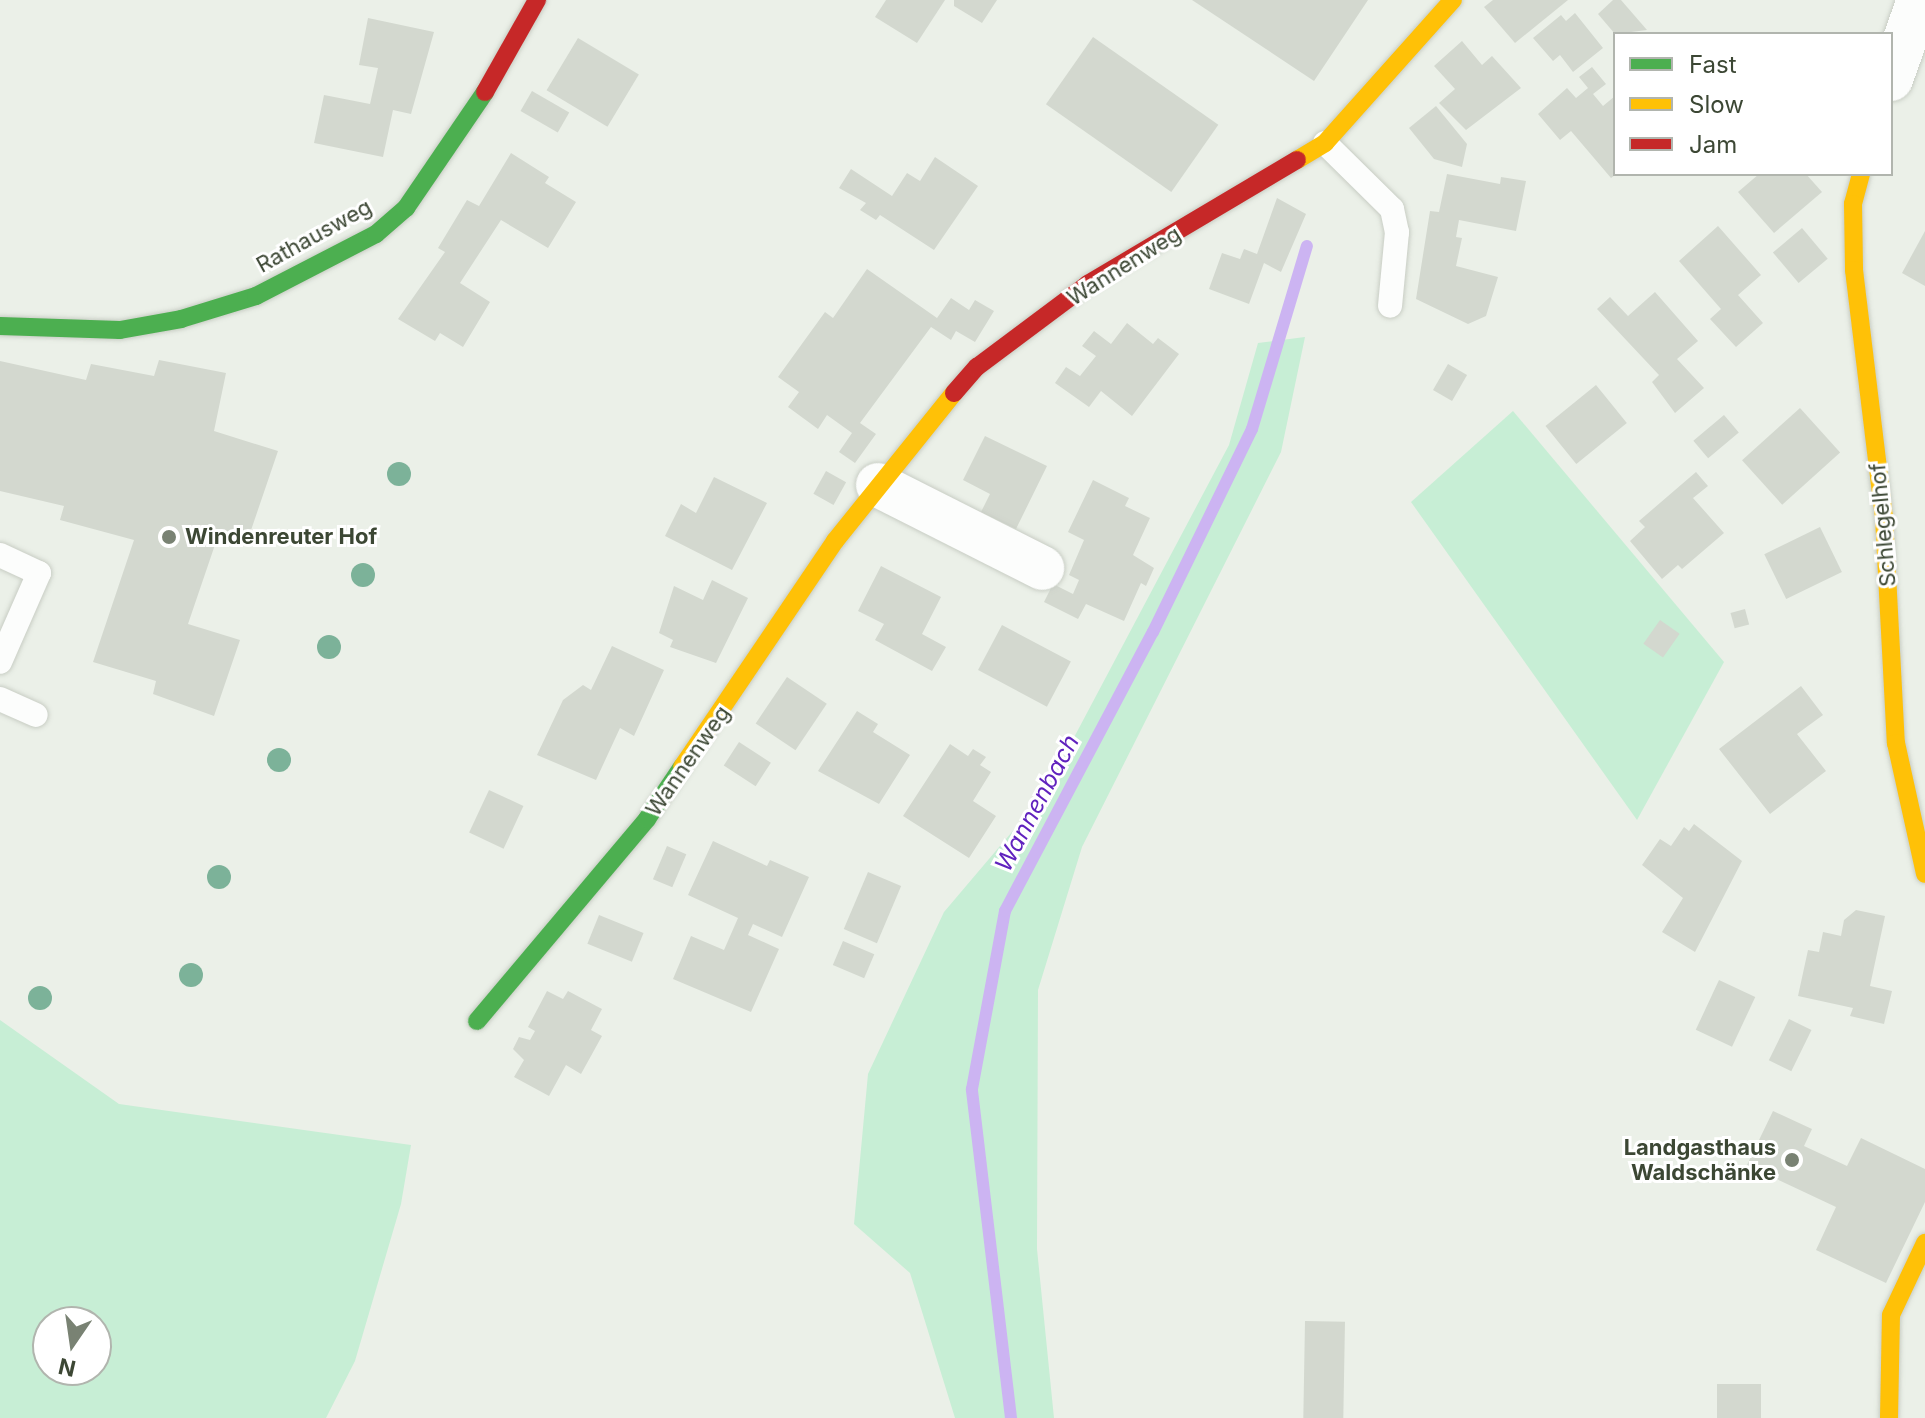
<!DOCTYPE html>
<meta charset="utf-8">
<style>
body{margin:0}
#map{position:relative;width:1925px;height:1418px;overflow:hidden;background:#ebf0e8;font-family:Inter,sans-serif}
div>[style]{position:absolute}
[style*='--x']{left:calc(var(--x)*1px);top:calc(var(--y)*1px);width:calc(var(--w)*1px);rotate:calc(var(--a)*1deg)}
.green>*{inset:0;background:#c7eed5}
.stream>*{height:12px;margin:-6px;padding:0 6px;transform-origin:6px;border-radius:6px;background:#ccb4f2}
.building>*{inset:0;background:#d3d8cf;transform-origin:0 0}
.roads{filter:drop-shadow(0 0 2px #c8cdc4) drop-shadow(0 0 2px #c8cdc4)}
.lane>*{height:24px;margin:-12px;padding:0 12px;transform-origin:12px;border-radius:12px;background:#fcfdfc}
.street>*{height:44px;margin:-22px;padding:0 22px;transform-origin:22px;border-radius:22px;background:#fcfdfc}
.fast>*{height:18px;margin:-9px;padding:0 9px;transform-origin:9px;border-radius:9px;background:#4caf50}
.slow>*{height:18px;margin:-9px;padding:0 9px;transform-origin:9px;border-radius:9px;background:#ffc107}
.jam>*{height:18px;margin:-9px;padding:0 9px;transform-origin:9px;border-radius:9px;background:#c62828}
.trees>*{width:24px;height:24px;margin:-12px;border-radius:50%;background:#7cb299}
.dots>*{width:22px;height:22px;translate:-50% -50%;box-sizing:border-box;border:4px solid #fff;border-radius:50%}
span{translate:-50% -50%;white-space:nowrap;text-align:center;line-height:1.15;-webkit-text-stroke:6px #fff;paint-order:stroke}
.street-label{font-size:22px;color:#3c4734}
.poi-label{font-size:22px;color:#3c4734;font-weight:700}
.left{translate:0 -50%;text-align:left}
.right{translate:-100% -50%;text-align:right}
.water-label{font-size:24px;color:#6022be;font-style:italic}
.legend{position:absolute;left:1613px;top:32px;width:280px;height:144px;box-sizing:border-box;background:#fff;border:2px solid #b1b5ae;margin:0;padding:10px 14px;list-style:none;font-size:24px;color:#3c4734}
.legend li{display:flex;align-items:center;gap:16px;height:40px}
.legend b{width:40px;border:2px solid #b1b5ae}
.north{position:absolute;left:32px;top:1306px;width:80px;height:80px;box-sizing:border-box;background:#fff;border:2px solid #b1b5ae;border-radius:50%;rotate:193deg;font-size:22px;font-weight:700;line-height:32px;text-align:center;color:#3c4734}
.north::after{content:'';display:block;margin:auto;width:28px;height:36px;background:#798273;clip-path:polygon(50% 0,100% 100%,50% 72%,0 100%)}
</style>
<div id="map">
<div class="green">
<i style="clip-path:polygon(1305px 337px,1281px 452px,1082px 847px,1038px 990px,1037px 1249px,1054px 1418px,955px 1418px,910px 1273px,854px 1224px,868px 1074px,944px 912px,1044px 794px,1229px 445px,1258px 343px)"></i>
<i style="clip-path:polygon(1513px 411px,1724px 662px,1637px 820px,1411px 502px)"></i>
<i style="clip-path:polygon(evenodd,0 1020px,119px 1104px,411px 1145px,401px 1204px,355px 1361px,326px 1418px,0 1418px,0 1020px,48px 1322px,96px 1322px,96px 1370px,48px 1370px,48px 1322px)"></i>
</div>
<div class="stream">
<i style="--x:1011;--y:1418;--w:331;--a:-96.8"></i>
<i style="--x:972;--y:1089;--w:181;--a:-79.5"></i>
<i style="--x:1005;--y:911;--w:316;--a:-62.1"></i>
<i style="--x:1153;--y:632;--w:226;--a:-64"></i>
<i style="--x:1252;--y:429;--w:191;--a:-73.3"></i>
</div>
<div class="building">
<i style="clip-path:polygon(886px 0,945px 0,917px 43px,875px 17px)"></i>
<i style="clip-path:polygon(954px 0,997px 0,982px 23px,954px 6px)"></i>
<i style="clip-path:polygon(1192px 0,1368px 0,1314px 81px)"></i>
<i style="clip-path:polygon(1493px 0,1568px 0,1515px 43px,1484px 7px)"></i>
<i style="clip-path:polygon(1613px 0,1621px 0,1647px 30px,1615px 34px,1598px 14px)"></i>
<i style="clip-path:polygon(1575px 13px,1603px 48px,1573px 72px,1560px 55px,1553px 61px,1533px 38px,1561px 15px,1566px 21px)"></i>
<i style="clip-path:polygon(368px 18px,434px 32px,411px 114px,393px 110px,383px 157px,314px 143px,324px 95px,370px 104px,378px 68px,359px 65px)"></i>
<i style="left:1093px;top:37px;width:153px;height:82px;rotate:35deg"></i>
<i style="left:578px;top:38px;width:71px;height:61px;rotate:31deg"></i>
<i style="clip-path:polygon(1462px 41px,1482px 65px,1492px 56px,1521px 88px,1466px 130px,1439px 103px,1455px 89px,1434px 66px)"></i>
<i style="clip-path:polygon(1592px 67px,1606px 84px,1593px 94px,1603px 106px,1615px 96px,1615px 175px,1611px 178px,1571px 131px,1560px 140px,1538px 114px,1567px 88px,1576px 98px,1588px 88px,1579px 77px)"></i>
<i style="left:532px;top:91px;width:43px;height:23px;rotate:30deg"></i>
<i style="clip-path:polygon(1436px 106px,1467px 144px,1462px 167px,1434px 159px,1409px 128px)"></i>
<i style="clip-path:polygon(511px 153px,549px 177px,545px 183px,576px 202px,548px 248px,501px 220px,460px 283px,490px 302px,463px 347px,440px 333px,435px 341px,398px 319px,445px 252px,438px 248px,467px 200px,479px 206px)"></i>
<i style="clip-path:polygon(935px 157px,978px 186px,934px 250px,880px 215px,876px 220px,860px 210px,866px 203px,839px 188px,851px 169px,892px 196px,907px 173px,920px 181px)"></i>
<i style="clip-path:polygon(1447px 174px,1500px 184px,1501px 177px,1526px 181px,1516px 231px,1459px 220px,1456px 237px,1462px 238px,1456px 266px,1498px 277px,1486px 316px,1468px 324px,1416px 299px,1430px 211px,1439px 212px)"></i>
<i style="clip-path:polygon(1759px 174px,1806px 174px,1822px 192px,1774px 233px,1738px 192px)"></i>
<i style="clip-path:polygon(1277px 198px,1306px 214px,1281px 272px,1264px 263px,1249px 304px,1209px 289px,1222px 253px,1240px 259px,1244px 249px,1257px 254px)"></i>
<i style="clip-path:polygon(1718px 226px,1761px 275px,1738px 295px,1763px 323px,1736px 347px,1710px 319px,1721px 309px,1679px 261px)"></i>
<i style="left:1802px;top:228px;width:40px;height:38px;rotate:50deg"></i>
<i style="clip-path:polygon(1925px 231px,1925px 286px,1902px 273px)"></i>
<i style="clip-path:polygon(867px 269px,937px 318px,951px 298px,969px 310px,975px 300px,994px 311px,975px 342px,956px 331px,951px 340px,931px 327px,860px 423px,876px 434px,855px 463px,839px 452px,852px 433px,827px 415px,818px 429px,788px 407px,799px 392px,778px 377px,825px 312px,833px 318px)"></i>
<i style="clip-path:polygon(1655px 292px,1698px 341px,1677px 359px,1704px 388px,1675px 413px,1652px 382px,1659px 375px,1597px 309px,1610px 297px,1628px 316px)"></i>
<i style="clip-path:polygon(1127px 323px,1153px 344px,1158px 338px,1179px 354px,1132px 416px,1101px 391px,1089px 407px,1055px 383px,1066px 367px,1080px 376px,1096px 356px,1082px 346px,1094px 331px,1111px 344px)"></i>
<i style="clip-path:polygon(159px 360px,226px 373px,214px 431px,278px 451px,247px 542px,219px 533px,188px 624px,240px 640px,214px 716px,153px 694px,156px 681px,93px 662px,134px 540px,60px 520px,64px 506px,0 491px,0 361px,86px 380px,91px 364px,154px 376px)"></i>
<i style="left:1448px;top:364px;width:22px;height:30px;rotate:30deg"></i>
<i style="left:1596px;top:385px;width:49px;height:65px;rotate:51deg"></i>
<i style="left:1800px;top:408px;width:60px;height:78px;rotate:48deg"></i>
<i style="left:1724px;top:415px;width:23px;height:40px;rotate:50deg"></i>
<i style="clip-path:polygon(985px 436px,1047px 466px,1016px 529px,981px 512px,990px 494px,963px 480px)"></i>
<i style="left:826px;top:471px;width:23px;height:26px;rotate:29deg"></i>
<i style="clip-path:polygon(1696px 472px,1708px 486px,1693px 498px,1724px 533px,1682px 569px,1678px 565px,1662px 579px,1630px 541px,1645px 527px,1639px 521px)"></i>
<i style="clip-path:polygon(714px 477px,767px 503px,732px 570px,665px 536px,681px 504px,696px 513px)"></i>
<i style="clip-path:polygon(1093px 480px,1129px 498px,1125px 506px,1150px 518px,1133px 555px,1154px 568px,1146px 586px,1141px 583px,1124px 621px,1086px 604px,1078px 619px,1044px 602px,1053px 584px,1073px 594px,1079px 580px,1069px 575px,1084px 540px,1068px 532px)"></i>
<i style="left:1820px;top:527px;width:50px;height:62px;rotate:64deg"></i>
<i style="clip-path:polygon(881px 566px,941px 597px,922px 634px,946px 647px,932px 671px,875px 640px,884px 624px,858px 611px)"></i>
<i style="clip-path:polygon(712px 580px,748px 598px,716px 663px,670px 647px,673px 640px,659px 633px,674px 586px,703px 600px)"></i>
<i style="left:1745px;top:609px;width:16px;height:15px;rotate:75deg"></i>
<i style="left:1660px;top:620px;width:24px;height:29px;rotate:35deg"></i>
<i style="left:1002px;top:625px;width:78px;height:51px;rotate:28deg"></i>
<i style="clip-path:polygon(612px 646px,664px 670px,634px 736px,620px 728px,596px 780px,537px 755px,563px 700px,583px 685px,591px 690px)"></i>
<i style="left:787px;top:677px;width:48px;height:56px;rotate:34deg"></i>
<i style="clip-path:polygon(1801px 686px,1823px 715px,1797px 734px,1826px 771px,1770px 814px,1719px 749px)"></i>
<i style="clip-path:polygon(857px 711px,878px 724px,873px 732px,910px 755px,879px 804px,818px 771px)"></i>
<i style="left:739px;top:742px;width:38px;height:28px;rotate:33deg"></i>
<i style="clip-path:polygon(950px 744px,968px 756px,973px 749px,986px 757px,980px 765px,991px 772px,973px 801px,996px 816px,969px 858px,903px 816px)"></i>
<i style="left:489px;top:790px;width:38px;height:47px;rotate:25deg"></i>
<i style="clip-path:polygon(1694px 824px,1742px 861px,1695px 952px,1662px 932px,1683px 898px,1642px 865px,1660px 839px,1671px 846px,1684px 827px,1689px 831px)"></i>
<i style="clip-path:polygon(713px 841px,767px 866px,770px 860px,809px 877px,782px 937px,753px 924px,748px 935px,779px 949px,751px 1012px,673px 979px,691px 936px,724px 950px,738px 918px,688px 895px)"></i>
<i style="left:667px;top:846px;width:21px;height:36px;rotate:23deg"></i>
<i style="left:868px;top:872px;width:36px;height:62px;rotate:23deg"></i>
<i style="clip-path:polygon(1856px 910px,1885px 916px,1870px 986px,1892px 991px,1884px 1024px,1850px 1016px,1853px 1008px,1798px 996px,1808px 950px,1819px 952px,1823px 932px,1841px 936px,1844px 920px)"></i>
<i style="left:599px;top:915px;width:48px;height:31px;rotate:22deg"></i>
<i style="left:843px;top:941px;width:34px;height:26px;rotate:23deg"></i>
<i style="left:1719px;top:980px;width:40px;height:55px;rotate:25deg"></i>
<i style="clip-path:polygon(547px 991px,563px 999px,568px 991px,602px 1009px,591px 1030px,602px 1036px,581px 1074px,566px 1065px,549px 1096px,514px 1077px,524px 1060px,513px 1049px,519px 1037px,530px 1040px,535px 1031px,528px 1027px)"></i>
<i style="left:1789px;top:1019px;width:25px;height:46px;rotate:26deg"></i>
<i style="clip-path:polygon(1773px 1111px,1812px 1129px,1804px 1146px,1847px 1166px,1861px 1138px,1925px 1169px,1925px 1202px,1886px 1283px,1816px 1250px,1836px 1207px,1747px 1165px)"></i>
<i style="left:1305px;top:1321px;width:40px;height:97px;rotate:1deg"></i>
<i style="left:1717px;top:1384px;width:44px;height:34px"></i>
</div>
<div class="roads">
<div class="lane">
<i style="--x:1325;--y:143;--w:94;--a:44.6"></i>
<i style="--x:1392;--y:209;--w:24;--a:78"></i>
<i style="--x:1397;--y:232;--w:74;--a:95.4"></i>
<i style="--x:0;--y:555;--w:43;--a:24.8"></i>
<i style="--x:39;--y:573;--w:97;--a:113.7"></i>
<i style="--x:0;--y:699;--w:39;--a:24"></i>
</div>
<div class="street">
<i style="--x:1891;--y:79;--w:84;--a:-70.5"></i>
<i style="--x:878;--y:485;--w:184;--a:26.8"></i>
</div>
<div class="fast">
<i style="--x:0;--y:326;--w:120;--a:1.9"></i>
<i style="--x:120;--y:330;--w:62;--a:-10.2"></i>
<i style="--x:181;--y:319;--w:78;--a:-17"></i>
<i style="--x:256;--y:296;--w:135;--a:-27.3"></i>
<i style="--x:376;--y:234;--w:40;--a:-41"></i>
<i style="--x:406;--y:208;--w:140;--a:-55.7"></i>
<i style="--x:477;--y:1021;--w:264;--a:-49.9"></i>
<i style="--x:647;--y:819;--w:63;--a:-56.1"></i>
</div>
<div class="slow">
<i style="--x:1297;--y:160;--w:33;--a:-31"></i>
<i style="--x:1325;--y:143;--w:192;--a:-48.2"></i>
<i style="--x:1861;--y:174;--w:31;--a:105"></i>
<i style="--x:1853;--y:204;--w:66;--a:89.1"></i>
<i style="--x:1854;--y:270;--w:249;--a:83.1"></i>
<i style="--x:1884;--y:517;--w:226;--a:87"></i>
<i style="--x:1896;--y:743;--w:134;--a:77.5"></i>
<i style="--x:682;--y:767;--w:273;--a:-55.9"></i>
<i style="--x:835;--y:541;--w:190;--a:-51.2"></i>
<i style="--x:1889;--y:1418;--w:103;--a:-88.9"></i>
<i style="--x:1891;--y:1315;--w:80;--a:-64.7"></i>
</div>
<div class="jam">
<i style="--x:485;--y:92;--w:106;--a:-60.5"></i>
<i style="--x:954;--y:393;--w:35;--a:-49"></i>
<i style="--x:977;--y:367;--w:139;--a:-36.8"></i>
<i style="--x:1088;--y:284;--w:243;--a:-30.7"></i>
</div>
</div>
<div class="trees">
<i style="left:399px;top:474px"></i>
<i style="left:363px;top:575px"></i>
<i style="left:329px;top:647px"></i>
<i style="left:279px;top:760px"></i>
<i style="left:219px;top:877px"></i>
<i style="left:191px;top:975px"></i>
<i style="left:40px;top:998px"></i>
</div>
<div class="dots">
<i style="left:169px;top:537px;background:#798273"></i>
<i style="left:1792px;top:1160px;background:#798273"></i>
</div>
<div class="street-label">
<span style="left:314px;top:236px;rotate:-29deg">Rathausweg</span>
<span style="left:1124px;top:266px;rotate:-32deg">Wannenweg</span>
<span style="left:1883px;top:525px;rotate:-95deg">Schlegelhof</span>
<span style="left:688px;top:761px;rotate:-55deg">Wannenweg</span>
</div>
<div class="poi-label">
<span class="left" style="left:185px;top:537px">Windenreuter Hof</span>
<span class="right" style="left:1776px;top:1160px">Landgasthaus<br>Waldschänke</span>
</div>
<div class="water-label">
<span style="left:1037px;top:803px;rotate:-62deg">Wannenbach</span>
</div>
<ul class="legend">
<li><b style="height:10px;background:#4caf50"></b>Fast</li>
<li><b style="height:10px;background:#ffc107"></b>Slow</li>
<li><b style="height:10px;background:#c62828"></b>Jam</li>
</ul>
<div class="north">N</div>
</div>
